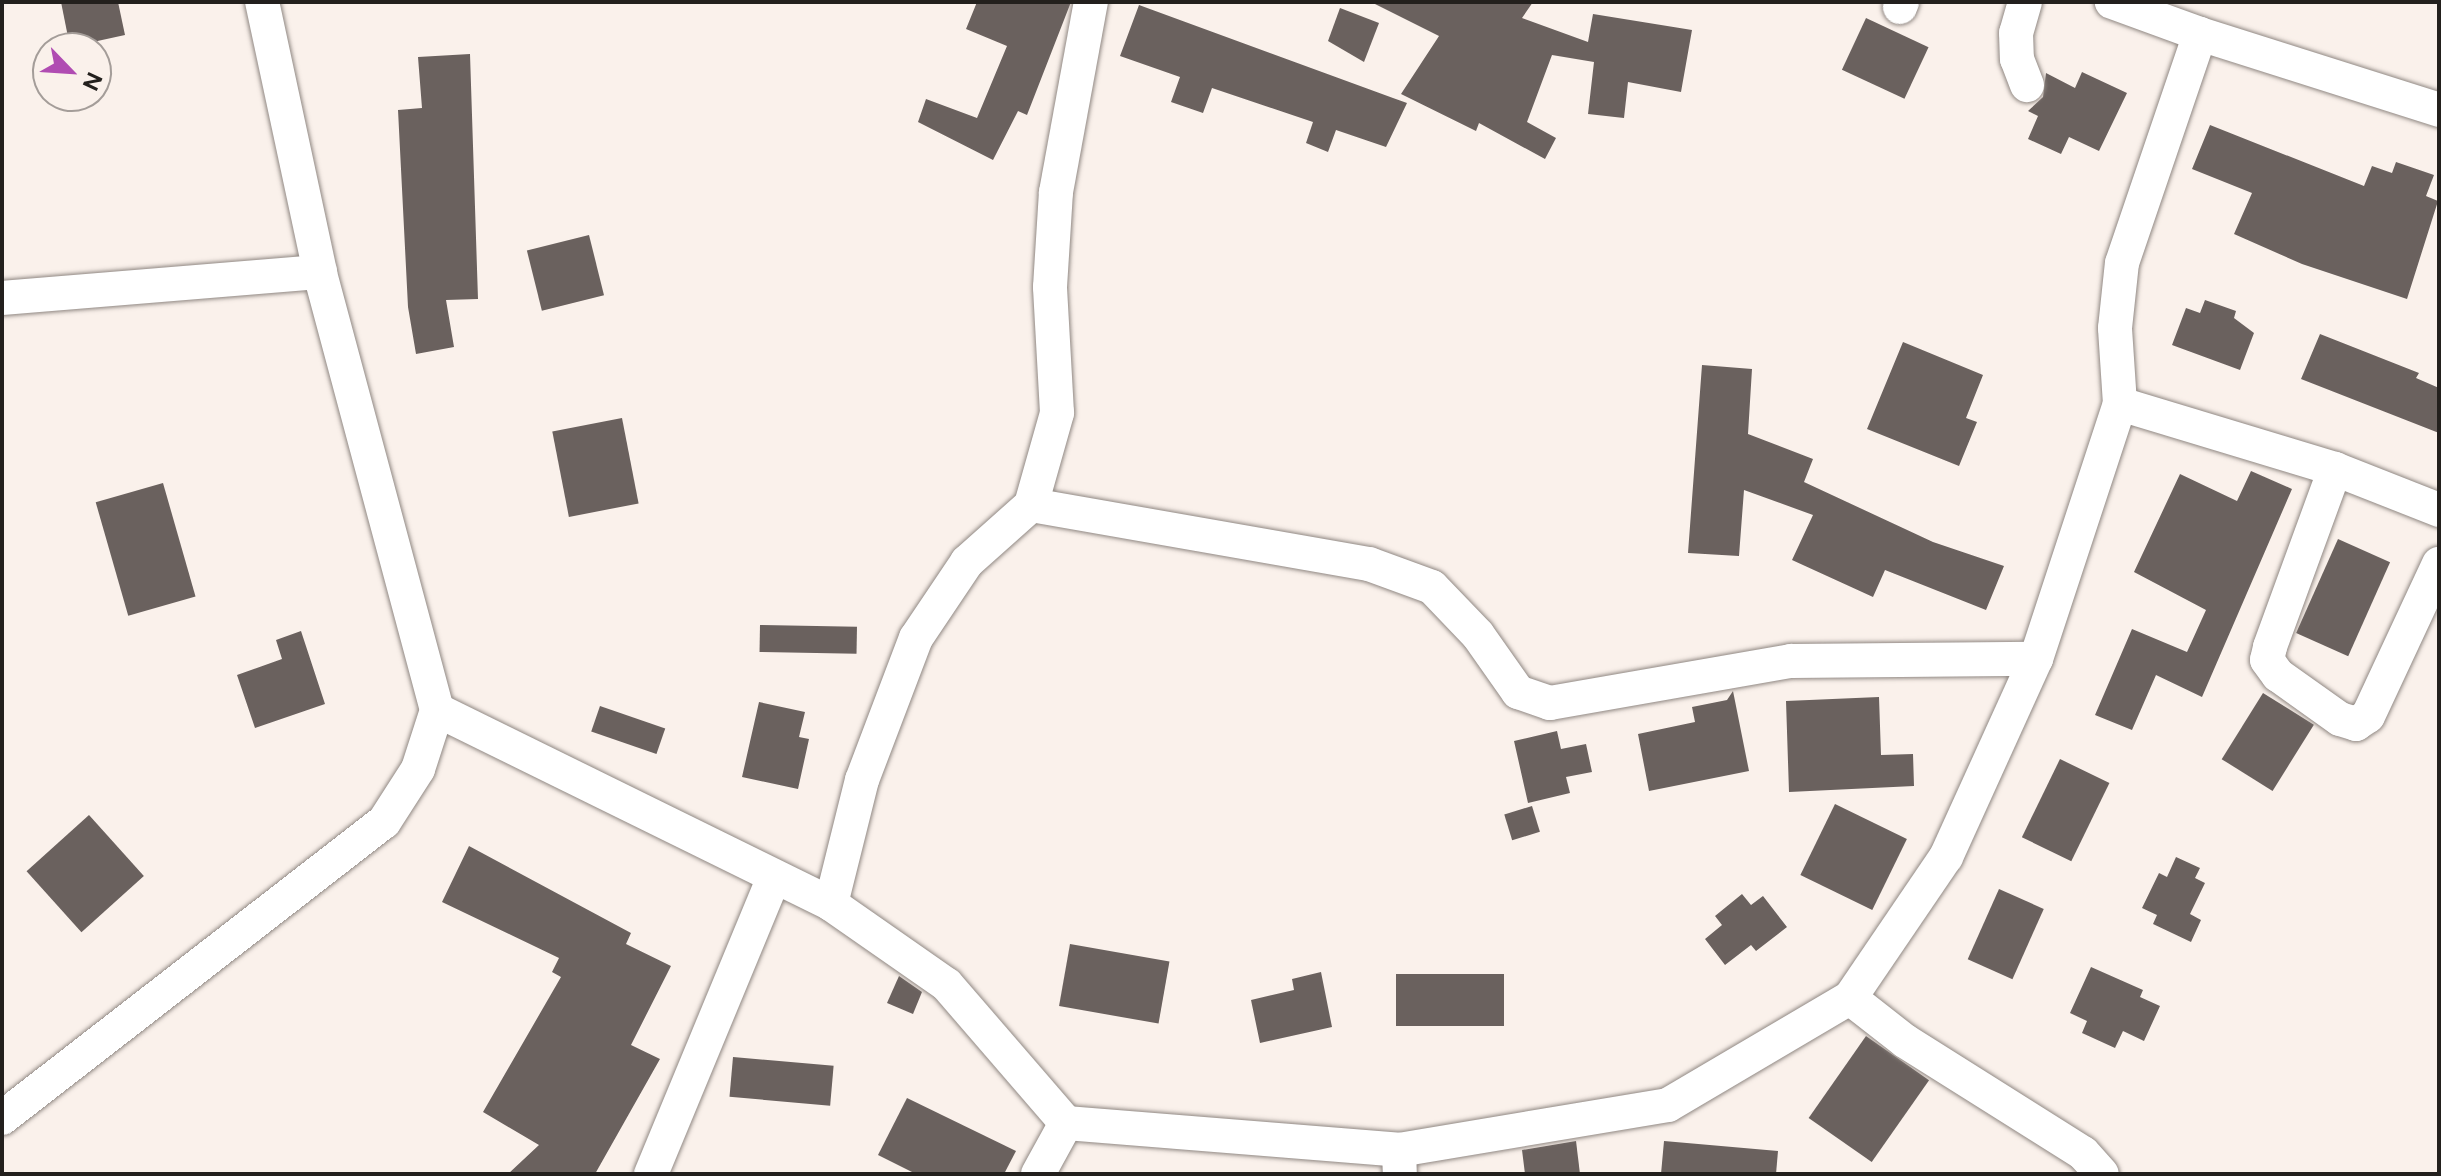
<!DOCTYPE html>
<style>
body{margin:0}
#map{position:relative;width:2441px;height:1176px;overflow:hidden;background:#faf1eb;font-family:Figtree,sans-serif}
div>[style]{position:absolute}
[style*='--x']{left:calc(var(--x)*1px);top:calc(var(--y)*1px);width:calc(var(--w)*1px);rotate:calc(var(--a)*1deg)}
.building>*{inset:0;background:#6a615e;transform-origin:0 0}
.roads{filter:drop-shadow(0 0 2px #908883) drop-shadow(0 0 2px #908883)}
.street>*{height:34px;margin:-17px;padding:0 17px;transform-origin:17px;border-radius:17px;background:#fff}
span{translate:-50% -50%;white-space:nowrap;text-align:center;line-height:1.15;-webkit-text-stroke:8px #faf1eb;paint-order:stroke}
.frame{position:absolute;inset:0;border:4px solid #23201d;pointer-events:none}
.north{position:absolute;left:32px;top:32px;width:80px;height:80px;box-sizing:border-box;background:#faf1eb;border:2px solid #a49d99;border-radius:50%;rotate:115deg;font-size:22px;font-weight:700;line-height:32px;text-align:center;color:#23201d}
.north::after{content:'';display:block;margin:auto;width:28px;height:36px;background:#b04cb2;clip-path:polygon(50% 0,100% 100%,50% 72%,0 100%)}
</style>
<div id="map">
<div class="building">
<i style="clip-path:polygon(61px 2px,118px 2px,125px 35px,70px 47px)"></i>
<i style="clip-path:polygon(977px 2px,1071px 2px,1027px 115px,1018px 111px,993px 160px,918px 122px,926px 99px,977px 118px,1007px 46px,966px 29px)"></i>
<i style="clip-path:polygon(1371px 2px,1533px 2px,1522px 18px,1588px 42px,1593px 14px,1692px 30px,1681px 92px,1628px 82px,1624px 118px,1588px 114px,1594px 62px,1552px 55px,1527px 122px,1556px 138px,1545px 159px,1479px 123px,1476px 131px,1401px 94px,1439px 36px)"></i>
<i style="clip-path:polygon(1139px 5px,1393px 98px,1407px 103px,1386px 147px,1336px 130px,1328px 152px,1306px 143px,1313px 122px,1212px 88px,1203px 113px,1171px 102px,1180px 77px,1120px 56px)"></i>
<i style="clip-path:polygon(1340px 8px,1379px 23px,1364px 62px,1328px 41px)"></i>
<i style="left:1866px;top:18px;width:69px;height:57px;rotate:25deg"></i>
<i style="clip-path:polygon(470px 54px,478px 299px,446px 300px,454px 347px,416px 354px,408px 307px,398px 110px,422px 108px,418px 57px)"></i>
<i style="clip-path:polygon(2082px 72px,2127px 93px,2099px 151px,2069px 137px,2061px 154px,2028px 139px,2038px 116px,2028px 111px,2043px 97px,2046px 73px,2075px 88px)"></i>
<i style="clip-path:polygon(2210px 125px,2364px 186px,2372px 166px,2392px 173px,2396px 162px,2434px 175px,2426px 196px,2438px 201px,2407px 299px,2302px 264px,2234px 234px,2252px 193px,2192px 169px)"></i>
<i style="left:589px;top:235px;width:62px;height:64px;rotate:76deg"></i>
<i style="clip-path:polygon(2205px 300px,2236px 311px,2234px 318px,2254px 333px,2240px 370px,2172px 345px,2186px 308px,2200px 313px)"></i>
<i style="clip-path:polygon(2320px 334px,2419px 373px,2416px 378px,2439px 388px,2439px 433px,2301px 379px)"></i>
<i style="clip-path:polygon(1903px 342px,1983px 375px,1966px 418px,1977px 422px,1959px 466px,1867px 429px)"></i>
<i style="clip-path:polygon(1702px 365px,1752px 369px,1748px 434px,1813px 459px,1804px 482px,1933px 542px,2004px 566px,1986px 610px,1885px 570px,1873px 597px,1792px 560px,1813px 515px,1744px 490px,1739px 556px,1688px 553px)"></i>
<i style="left:622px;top:418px;width:87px;height:71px;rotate:79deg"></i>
<i style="clip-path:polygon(2251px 471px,2292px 489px,2202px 697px,2156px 675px,2132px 730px,2095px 715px,2132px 629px,2187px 652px,2206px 610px,2134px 572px,2180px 474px,2237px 501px)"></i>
<i style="left:163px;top:483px;width:118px;height:70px;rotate:74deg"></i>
<i style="left:2338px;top:539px;width:57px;height:103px;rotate:24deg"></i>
<i style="left:760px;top:625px;width:97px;height:27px;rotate:1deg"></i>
<i style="clip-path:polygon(301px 631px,325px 704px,255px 728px,237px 675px,282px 659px,276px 640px)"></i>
<i style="clip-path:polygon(1733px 691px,1749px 771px,1649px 791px,1638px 734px,1695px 722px,1692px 707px,1727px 700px)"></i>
<i style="left:2263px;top:693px;width:60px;height:78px;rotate:32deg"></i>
<i style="clip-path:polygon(1879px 697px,1881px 755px,1913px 754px,1914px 786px,1789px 792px,1786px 701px)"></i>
<i style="clip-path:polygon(759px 702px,805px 712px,799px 737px,809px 739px,798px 789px,742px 777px)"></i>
<i style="left:600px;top:706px;width:69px;height:27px;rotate:19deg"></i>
<i style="clip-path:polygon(1557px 731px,1561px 749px,1586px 744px,1592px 772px,1566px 777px,1570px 793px,1528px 803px,1514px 741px)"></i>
<i style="left:2060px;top:759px;width:55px;height:87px;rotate:26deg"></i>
<i style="left:1835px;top:804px;width:80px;height:79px;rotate:26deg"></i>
<i style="left:1532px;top:806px;width:27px;height:29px;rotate:73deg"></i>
<i style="left:89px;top:815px;width:82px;height:84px;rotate:48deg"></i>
<i style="clip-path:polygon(469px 846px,631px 933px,626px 944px,671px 966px,631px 1045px,660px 1059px,595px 1174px,508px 1174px,539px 1145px,483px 1112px,561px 977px,552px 972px,559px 958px,442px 902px)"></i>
<i style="clip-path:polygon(2176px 857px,2200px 868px,2195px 878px,2205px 883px,2190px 914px,2201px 920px,2191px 942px,2153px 924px,2157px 915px,2142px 908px,2159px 873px,2167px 877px)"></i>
<i style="left:1999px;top:889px;width:49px;height:77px;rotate:24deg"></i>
<i style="clip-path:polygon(1742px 894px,1751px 905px,1763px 896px,1787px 927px,1756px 951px,1751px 945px,1725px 965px,1705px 939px,1722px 925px,1715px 916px)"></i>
<i style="left:1070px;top:944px;width:101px;height:63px;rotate:10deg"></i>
<i style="clip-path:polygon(2091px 967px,2143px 990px,2140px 997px,2160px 1006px,2144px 1041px,2123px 1031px,2115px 1048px,2082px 1033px,2087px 1021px,2070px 1013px)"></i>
<i style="clip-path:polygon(1321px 972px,1332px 1027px,1260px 1043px,1251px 1000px,1294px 990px,1292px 979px)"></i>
<i style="left:1504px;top:974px;width:52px;height:108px;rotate:90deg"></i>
<i style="clip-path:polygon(899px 976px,922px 992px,913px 1014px,887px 1003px)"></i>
<i style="left:1866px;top:1036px;width:77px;height:100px;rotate:35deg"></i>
<i style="left:733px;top:1057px;width:101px;height:40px;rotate:5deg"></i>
<i style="clip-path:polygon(907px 1098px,1016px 1151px,1004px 1174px,916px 1174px,878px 1155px)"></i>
<i style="clip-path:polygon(1576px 1141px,1580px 1174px,1525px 1174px,1522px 1150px)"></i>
<i style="clip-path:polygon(1664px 1141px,1778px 1151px,1776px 1174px,1661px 1174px)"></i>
</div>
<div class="roads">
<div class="street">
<i style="--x:2025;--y:2;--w:32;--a:106"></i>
<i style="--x:2016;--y:33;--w:26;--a:88"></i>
<i style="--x:2017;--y:59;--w:28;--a:69"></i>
<i style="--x:1900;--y:7;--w:5;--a:-68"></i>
<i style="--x:2200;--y:34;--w:251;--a:17.6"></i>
<i style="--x:2;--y:298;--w:319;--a:-4.7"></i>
<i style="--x:2120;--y:404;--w:225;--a:16.8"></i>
<i style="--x:2335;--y:469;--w:112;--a:21.5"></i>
<i style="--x:2335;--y:469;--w:189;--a:110.1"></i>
<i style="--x:2270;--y:647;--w:13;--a:103"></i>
<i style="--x:2267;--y:660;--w:19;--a:54"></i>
<i style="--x:2278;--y:675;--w:76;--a:35.4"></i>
<i style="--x:2340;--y:719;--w:17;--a:17"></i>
<i style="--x:2356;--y:724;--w:14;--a:-34"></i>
<i style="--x:2368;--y:716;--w:168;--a:-65"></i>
<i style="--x:1031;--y:505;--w:96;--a:-74.2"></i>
<i style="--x:1057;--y:413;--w:126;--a:-93.2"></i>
<i style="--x:1050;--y:287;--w:95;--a:-86.4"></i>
<i style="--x:1056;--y:192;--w:193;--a:-79.6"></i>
<i style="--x:437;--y:710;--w:439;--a:26.2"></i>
<i style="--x:831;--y:904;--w:141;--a:34.9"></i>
<i style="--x:947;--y:985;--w:182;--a:49.2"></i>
<i style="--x:1066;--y:1123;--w:334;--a:4.6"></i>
<i style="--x:1399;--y:1150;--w:24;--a:88"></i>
<i style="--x:831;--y:904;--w:128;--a:-76"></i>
<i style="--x:862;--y:780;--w:152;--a:-69.2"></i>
<i style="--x:916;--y:638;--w:92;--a:-56.1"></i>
<i style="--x:967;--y:562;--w:86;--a:-41.7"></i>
<i style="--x:1031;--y:505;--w:343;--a:9.9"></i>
<i style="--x:1369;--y:564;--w:67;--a:20.1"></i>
<i style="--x:1432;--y:587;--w:66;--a:46.2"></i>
<i style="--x:1478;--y:635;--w:70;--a:54.9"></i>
<i style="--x:1518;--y:692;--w:34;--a:19"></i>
<i style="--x:1550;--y:703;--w:245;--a:-9.9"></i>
<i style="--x:1791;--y:661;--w:245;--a:-0.5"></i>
<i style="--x:1850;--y:998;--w:70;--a:38"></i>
<i style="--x:1905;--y:1041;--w:210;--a:32.2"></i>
<i style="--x:2083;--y:1153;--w:28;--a:48"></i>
<i style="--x:2;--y:1118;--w:483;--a:-37.8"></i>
<i style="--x:384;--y:822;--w:63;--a:-57.3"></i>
<i style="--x:418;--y:769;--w:62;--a:-72.1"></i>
<i style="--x:437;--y:710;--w:453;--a:-105"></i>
<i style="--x:320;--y:272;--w:276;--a:-102.1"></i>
<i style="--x:1399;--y:1150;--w:273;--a:-9.5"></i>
<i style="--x:1668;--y:1105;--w:211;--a:-30.5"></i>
<i style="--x:1850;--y:998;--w:171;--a:-55.8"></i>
<i style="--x:1946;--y:857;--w:217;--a:-65.6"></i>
<i style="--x:2036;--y:659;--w:268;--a:-71.8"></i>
<i style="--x:2120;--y:404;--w:76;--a:-93.8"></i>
<i style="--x:2115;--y:328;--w:65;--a:-83.9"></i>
<i style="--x:2122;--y:263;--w:242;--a:-71.2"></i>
<i style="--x:2200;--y:34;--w:94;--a:-160"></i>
<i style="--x:651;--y:1174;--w:321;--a:-67.5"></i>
<i style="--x:1038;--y:1174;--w:58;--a:-61.2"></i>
</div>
</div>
<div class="frame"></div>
<div class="north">N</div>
</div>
